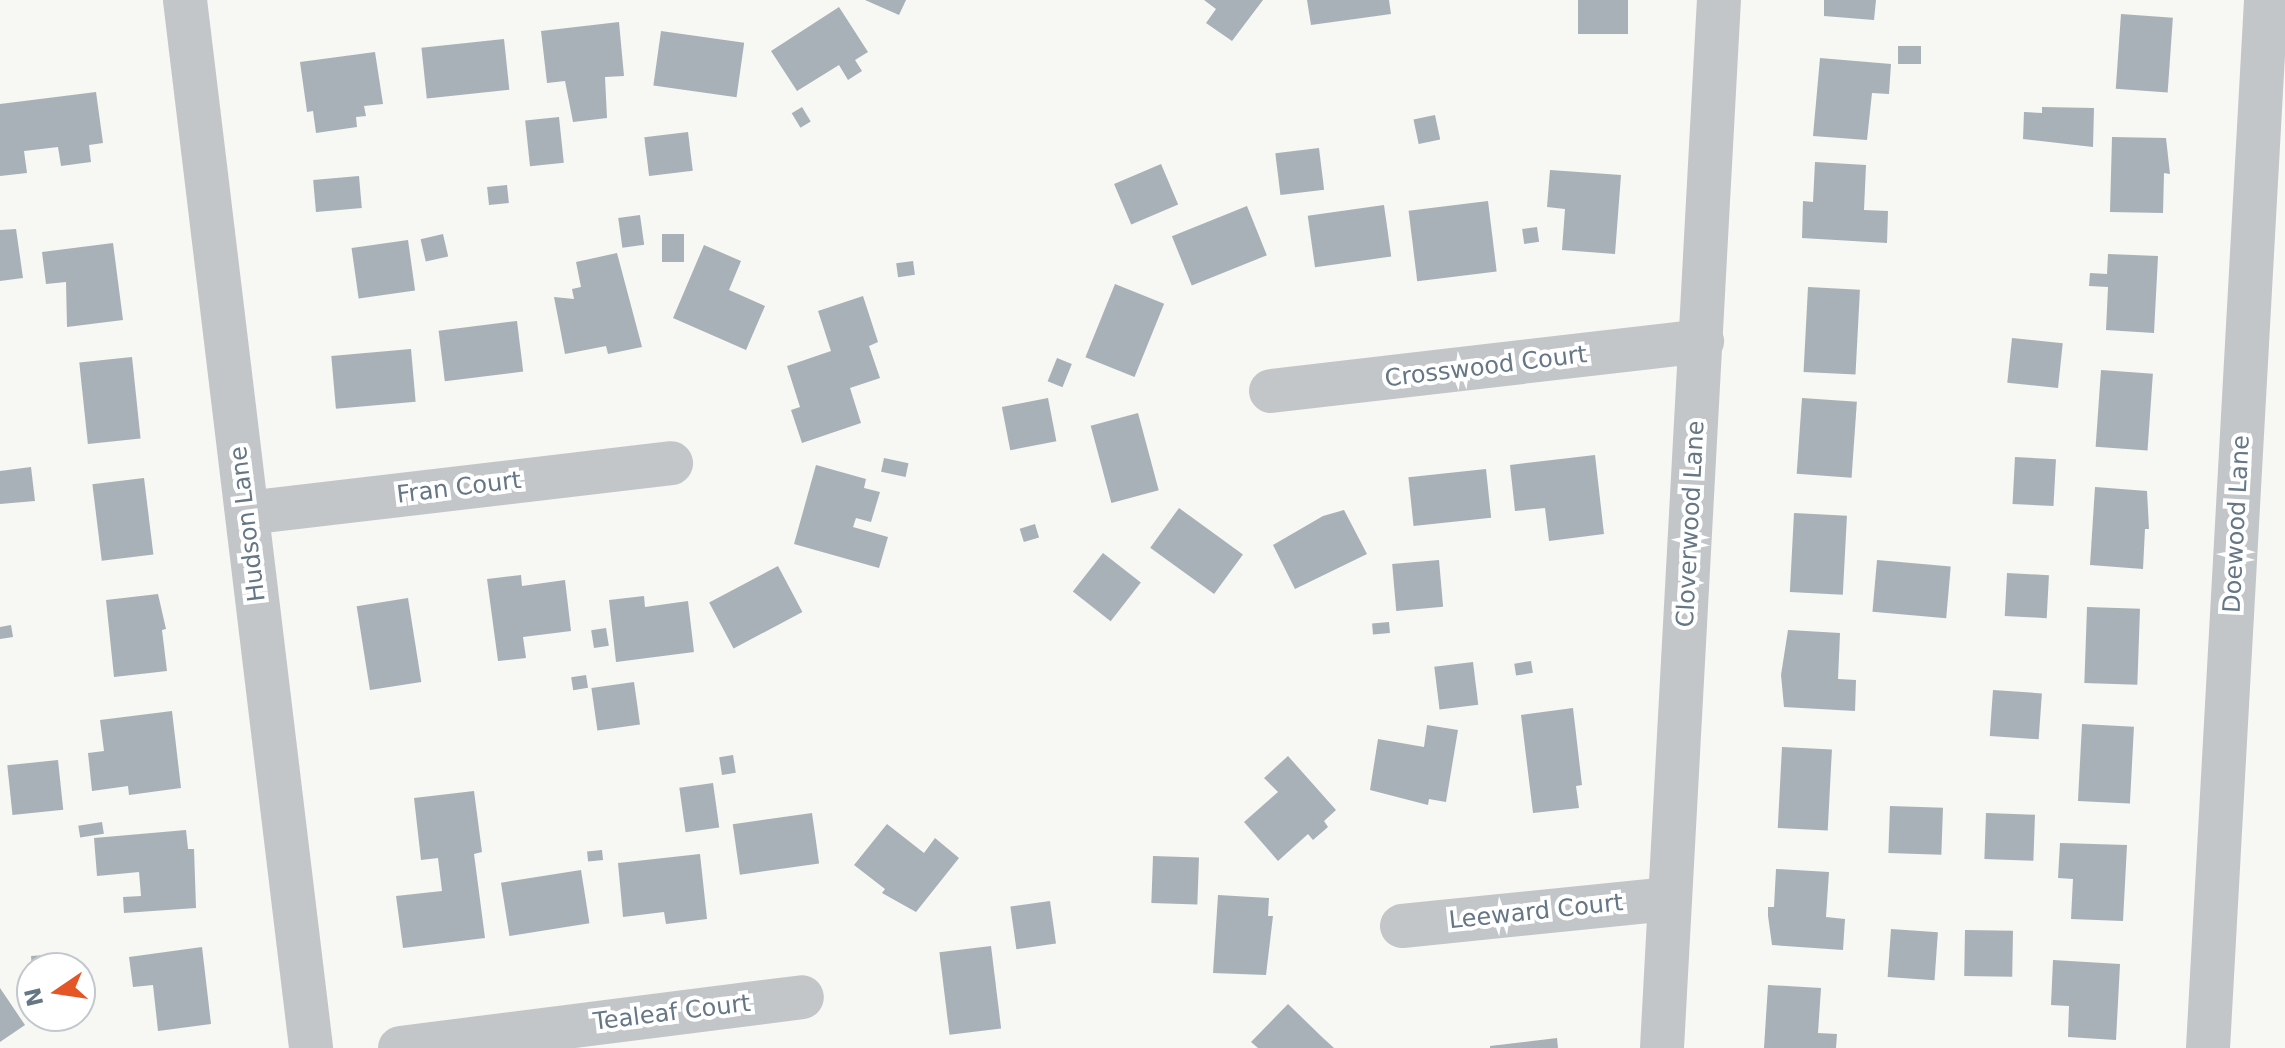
<!DOCTYPE html>
<style>
body{margin:0}
#map{position:relative;width:2285px;height:1048px;overflow:hidden;background:#f7f7f4;font-family:"DejaVu Sans",sans-serif}
div>[style]{position:absolute}
[style*='--x']{left:calc(var(--x)*1px);top:calc(var(--y)*1px);width:calc(var(--w)*1px);rotate:calc(var(--a)*1deg)}
.building>*{inset:0;background:#a8b1b7;transform-origin:0 0}
.minor>*{height:44px;margin:-22px;padding:0 22px;transform-origin:22px;border-radius:22px;background:#c2c6c9}
span{translate:-50% -50%;white-space:nowrap;text-align:center;line-height:1.15;-webkit-text-stroke:8px #fff;paint-order:stroke}
.street-label{font-size:24px;color:#657685}
.north{position:absolute;left:16px;top:952px;width:80px;height:80px;box-sizing:border-box;background:#fff;border:2px solid #c1c8ce;border-radius:50%;rotate:257deg;font-size:22px;font-weight:700;line-height:32px;text-align:center;color:#657685}
.north::after{content:'';display:block;margin:auto;width:28px;height:36px;background:#e55626;clip-path:polygon(50% 0,100% 100%,50% 72%,0 100%)}
</style>
<div id="map">
<div class="building">
<i style="clip-path:polygon(865px 0,906px 0,899px 15px)"></i>
<i style="clip-path:polygon(1204px 0,1263px 0,1232px 41px,1206px 23px,1216px 9px)"></i>
<i style="clip-path:polygon(1307px 0,1389px 0,1391px 14px,1311px 25px)"></i>
<i style="left:1578px;top:0;width:50px;height:34px"></i>
<i style="clip-path:polygon(1824px 0,1876px 0,1874px 20px,1824px 16px)"></i>
<i style="clip-path:polygon(839px 7px,868px 52px,855px 60px,862px 71px,848px 80px,839px 65px,797px 91px,771px 51px)"></i>
<i style="left:2121px;top:14px;width:52px;height:75px;rotate:4deg"></i>
<i style="clip-path:polygon(619px 22px,624px 76px,605px 77px,607px 118px,573px 122px,565px 81px,547px 83px,541px 31px)"></i>
<i style="left:661px;top:31px;width:84px;height:55px;rotate:8deg"></i>
<i style="left:504px;top:39px;width:51px;height:83px;rotate:84deg"></i>
<i style="left:1898px;top:46px;width:23px;height:18px"></i>
<i style="clip-path:polygon(375px 52px,383px 104px,364px 106px,366px 116px,356px 117px,357px 127px,316px 133px,313px 111px,307px 112px,300px 62px)"></i>
<i style="clip-path:polygon(1820px 58px,1891px 64px,1889px 94px,1872px 93px,1867px 140px,1813px 136px)"></i>
<i style="clip-path:polygon(96px 92px,103px 143px,89px 145px,91px 162px,61px 166px,58px 147px,24px 151px,27px 173px,0 176px,0 104px)"></i>
<i style="left:802px;top:107px;width:17px;height:12px;rotate:59deg"></i>
<i style="clip-path:polygon(2042px 107px,2094px 108px,2093px 147px,2023px 139px,2024px 112px,2042px 113px)"></i>
<i style="left:1435px;top:115px;width:25px;height:22px;rotate:78deg"></i>
<i style="left:559px;top:117px;width:46px;height:34px;rotate:84deg"></i>
<i style="left:688px;top:132px;width:39px;height:44px;rotate:83deg"></i>
<i style="clip-path:polygon(2112px 137px,2166px 138px,2170px 174px,2164px 173px,2163px 213px,2110px 212px)"></i>
<i style="left:1319px;top:148px;width:42px;height:44px;rotate:83deg"></i>
<i style="clip-path:polygon(1815px 162px,1866px 165px,1864px 210px,1888px 211px,1887px 243px,1802px 238px,1803px 201px,1813px 202px)"></i>
<i style="left:1161px;top:164px;width:44px;height:51px;rotate:67deg"></i>
<i style="clip-path:polygon(1550px 170px,1621px 175px,1615px 254px,1562px 250px,1565px 209px,1547px 207px)"></i>
<i style="left:359px;top:176px;width:32px;height:46px;rotate:85deg"></i>
<i style="left:507px;top:185px;width:18px;height:20px;rotate:84deg"></i>
<i style="left:1488px;top:201px;width:71px;height:80px;rotate:83deg"></i>
<i style="left:1384px;top:205px;width:52px;height:77px;rotate:82deg"></i>
<i style="left:1247px;top:206px;width:53px;height:81px;rotate:68deg"></i>
<i style="left:640px;top:215px;width:30px;height:22px;rotate:82deg"></i>
<i style="left:1537px;top:227px;width:15px;height:15px;rotate:82deg"></i>
<i style="clip-path:polygon(16px 229px,23px 278px,0 281px,0 230px)"></i>
<i style="left:443px;top:234px;width:23px;height:23px;rotate:77deg"></i>
<i style="left:662px;top:234px;width:22px;height:28px"></i>
<i style="left:408px;top:240px;width:51px;height:57px;rotate:82deg"></i>
<i style="clip-path:polygon(113px 243px,123px 320px,67px 327px,66px 282px,46px 284px,42px 252px)"></i>
<i style="clip-path:polygon(704px 245px,741px 261px,729px 290px,765px 306px,746px 350px,673px 318px)"></i>
<i style="clip-path:polygon(617px 253px,642px 347px,608px 354px,606px 346px,565px 354px,554px 297px,574px 299px,572px 289px,581px 287px,576px 262px)"></i>
<i style="clip-path:polygon(2108px 254px,2158px 256px,2154px 333px,2106px 330px,2108px 287px,2089px 286px,2090px 273px,2107px 274px)"></i>
<i style="left:913px;top:261px;width:14px;height:17px;rotate:82deg"></i>
<i style="left:1115px;top:284px;width:53px;height:79px;rotate:22deg"></i>
<i style="left:1808px;top:287px;width:52px;height:85px;rotate:3deg"></i>
<i style="clip-path:polygon(863px 296px,878px 342px,869px 346px,880px 378px,850px 388px,861px 423px,802px 443px,791px 410px,800px 407px,787px 366px,831px 351px,818px 311px)"></i>
<i style="left:517px;top:321px;width:51px;height:79px;rotate:83deg"></i>
<i style="left:2012px;top:338px;width:51px;height:45px;rotate:6deg"></i>
<i style="left:411px;top:349px;width:53px;height:80px;rotate:85deg"></i>
<i style="left:132px;top:357px;width:82px;height:53px;rotate:84deg"></i>
<i style="left:1057px;top:358px;width:16px;height:25px;rotate:22deg"></i>
<i style="left:2101px;top:370px;width:52px;height:77px;rotate:4deg"></i>
<i style="left:1048px;top:398px;width:44px;height:47px;rotate:79deg"></i>
<i style="left:1802px;top:398px;width:55px;height:76px;rotate:4deg"></i>
<i style="left:1138px;top:413px;width:80px;height:49px;rotate:75deg"></i>
<i style="clip-path:polygon(1595px 455px,1604px 534px,1549px 541px,1545px 508px,1515px 511px,1510px 465px)"></i>
<i style="left:2015px;top:457px;width:41px;height:47px;rotate:3deg"></i>
<i style="left:884px;top:458px;width:25px;height:14px;rotate:12deg"></i>
<i style="clip-path:polygon(816px 465px,866px 479px,864px 488px,880px 492px,871px 522px,856px 518px,853px 527px,888px 537px,879px 568px,794px 544px)"></i>
<i style="clip-path:polygon(31px 467px,35px 501px,0 504px,0 471px)"></i>
<i style="left:1486px;top:469px;width:49px;height:78px;rotate:84deg"></i>
<i style="left:144px;top:478px;width:77px;height:52px;rotate:83deg"></i>
<i style="clip-path:polygon(2095px 487px,2147px 491px,2149px 529px,2145px 529px,2143px 569px,2090px 565px)"></i>
<i style="left:1179px;top:508px;width:79px;height:49px;rotate:36deg"></i>
<i style="clip-path:polygon(1344px 510px,1367px 554px,1295px 589px,1273px 545px,1323px 516px)"></i>
<i style="left:1794px;top:513px;width:53px;height:79px;rotate:3deg"></i>
<i style="left:1035px;top:524px;width:14px;height:16px;rotate:73deg"></i>
<i style="left:1103px;top:553px;width:48px;height:49px;rotate:38deg"></i>
<i style="left:1439px;top:560px;width:47px;height:47px;rotate:85deg"></i>
<i style="left:1877px;top:560px;width:74px;height:52px;rotate:5deg"></i>
<i style="left:778px;top:566px;width:52px;height:78px;rotate:62deg"></i>
<i style="left:2007px;top:573px;width:42px;height:43px;rotate:3deg"></i>
<i style="clip-path:polygon(521px 575px,522px 586px,565px 580px,571px 631px,523px 637px,526px 658px,498px 661px,487px 579px)"></i>
<i style="clip-path:polygon(158px 594px,166px 629px,162px 630px,167px 671px,114px 677px,106px 600px)"></i>
<i style="clip-path:polygon(644px 596px,645px 607px,688px 601px,694px 652px,616px 662px,609px 600px)"></i>
<i style="left:408px;top:598px;width:85px;height:52px;rotate:81deg"></i>
<i style="left:2087px;top:607px;width:53px;height:76px;rotate:2deg"></i>
<i style="left:1389px;top:622px;width:11px;height:17px;rotate:85deg"></i>
<i style="clip-path:polygon(11px 625px,13px 637px,0 639px,0 627px)"></i>
<i style="left:606px;top:628px;width:18px;height:15px;rotate:81deg"></i>
<i style="clip-path:polygon(1788px 630px,1840px 633px,1838px 679px,1856px 680px,1855px 711px,1784px 707px,1781px 675px)"></i>
<i style="left:1531px;top:661px;width:12px;height:17px;rotate:81deg"></i>
<i style="left:1473px;top:662px;width:43px;height:39px;rotate:83deg"></i>
<i style="left:586px;top:675px;width:13px;height:15px;rotate:81deg"></i>
<i style="left:634px;top:682px;width:43px;height:43px;rotate:82deg"></i>
<i style="left:1993px;top:690px;width:49px;height:46px;rotate:4deg"></i>
<i style="clip-path:polygon(1573px 708px,1582px 785px,1576px 786px,1579px 808px,1533px 813px,1521px 715px)"></i>
<i style="clip-path:polygon(172px 711px,181px 788px,129px 795px,128px 786px,92px 791px,88px 753px,104px 751px,100px 720px)"></i>
<i style="left:2082px;top:724px;width:52px;height:77px;rotate:3deg"></i>
<i style="clip-path:polygon(1427px 725px,1458px 730px,1446px 802px,1429px 799px,1428px 805px,1370px 790px,1378px 739px,1424px 747px)"></i>
<i style="left:1782px;top:747px;width:50px;height:81px;rotate:3deg"></i>
<i style="left:733px;top:755px;width:18px;height:14px;rotate:81deg"></i>
<i style="clip-path:polygon(1288px 756px,1336px 810px,1324px 821px,1328px 827px,1313px 840px,1308px 834px,1278px 861px,1244px 822px,1278px 792px,1264px 778px)"></i>
<i style="left:58px;top:760px;width:50px;height:51px;rotate:84deg"></i>
<i style="left:713px;top:783px;width:45px;height:34px;rotate:82deg"></i>
<i style="clip-path:polygon(474px 791px,482px 852px,474px 854px,485px 938px,403px 948px,396px 896px,442px 891px,438px 858px,421px 860px,414px 798px)"></i>
<i style="left:1890px;top:806px;width:53px;height:47px;rotate:2deg"></i>
<i style="left:812px;top:813px;width:51px;height:80px;rotate:82deg"></i>
<i style="left:1986px;top:813px;width:49px;height:46px;rotate:2deg"></i>
<i style="left:102px;top:822px;width:12px;height:24px;rotate:81deg"></i>
<i style="clip-path:polygon(887px 824px,924px 853px,935px 838px,959px 858px,916px 912px,882px 893px,885px 889px,854px 865px)"></i>
<i style="clip-path:polygon(186px 830px,188px 849px,194px 849px,196px 908px,124px 913px,123px 897px,141px 896px,139px 872px,97px 876px,94px 838px)"></i>
<i style="clip-path:polygon(2060px 843px,2127px 845px,2123px 921px,2071px 919px,2073px 879px,2058px 878px)"></i>
<i style="left:602px;top:850px;width:10px;height:15px;rotate:84deg"></i>
<i style="clip-path:polygon(700px 854px,707px 919px,666px 924px,664px 912px,623px 917px,618px 863px)"></i>
<i style="left:1153px;top:856px;width:46px;height:47px;rotate:2deg"></i>
<i style="clip-path:polygon(1776px 869px,1829px 872px,1826px 917px,1845px 919px,1843px 950px,1772px 945px,1768px 916px,1768px 907px,1774px 907px)"></i>
<i style="left:581px;top:870px;width:54px;height:81px;rotate:81deg"></i>
<i style="clip-path:polygon(1218px 895px,1269px 898px,1268px 916px,1273px 916px,1266px 975px,1213px 973px)"></i>
<i style="left:1050px;top:901px;width:43px;height:40px;rotate:82deg"></i>
<i style="left:1891px;top:929px;width:47px;height:48px;rotate:4deg"></i>
<i style="left:1965px;top:930px;width:48px;height:46px;rotate:1deg"></i>
<i style="left:991px;top:946px;width:83px;height:52px;rotate:83deg"></i>
<i style="clip-path:polygon(202px 947px,211px 1024px,158px 1031px,153px 985px,133px 987px,129px 957px)"></i>
<i style="left:45px;top:955px;width:13px;height:14px;rotate:86deg"></i>
<i style="clip-path:polygon(2053px 960px,2120px 964px,2116px 1040px,2068px 1037px,2069px 1006px,2051px 1005px)"></i>
<i style="clip-path:polygon(1768px 985px,1821px 988px,1818px 1033px,1837px 1034px,1836px 1048px,1764px 1048px)"></i>
<i style="clip-path:polygon(0 988px,25px 1025px,0 1042px)"></i>
<i style="clip-path:polygon(1288px 1004px,1322px 1037px,1334px 1048px,1258px 1048px,1251px 1042px)"></i>
<i style="clip-path:polygon(1557px 1038px,1558px 1048px,1490px 1048px,1490px 1046px)"></i>
</div>
<div class="minor">
<i style="--x:185;--y:0;--w:1056;--a:83.14"></i>
<i style="--x:1271;--y:391;--w:434;--a:-6.6"></i>
<i style="--x:247;--y:513;--w:427;--a:-6.7"></i>
<i style="--x:1402;--y:926;--w:269;--a:-5.8"></i>
<i style="--x:400;--y:1048;--w:405;--a:-7.2"></i>
<i style="--x:1662;--y:1048;--w:1050;--a:-86.89"></i>
<i style="--x:2208;--y:1048;--w:1050;--a:-86.83"></i>
</div>
<div class="street-label">
<span style="left:1486px;top:367px;rotate:-7deg">Crosswood Court</span>
<span style="left:459px;top:488px;rotate:-7deg">Fran Court</span>
<span style="left:248px;top:524px;rotate:-97deg">Hudson Lane</span>
<span style="left:1691px;top:524px;rotate:-87deg">Cloverwood Lane</span>
<span style="left:2237px;top:524px;rotate:-87deg">Doewood Lane</span>
<span style="left:1536px;top:912px;rotate:-6deg">Leeward Court</span>
<span style="left:672px;top:1013px;rotate:-7deg">Tealeaf Court</span>
</div>
<div class="north">N</div>
</div>
